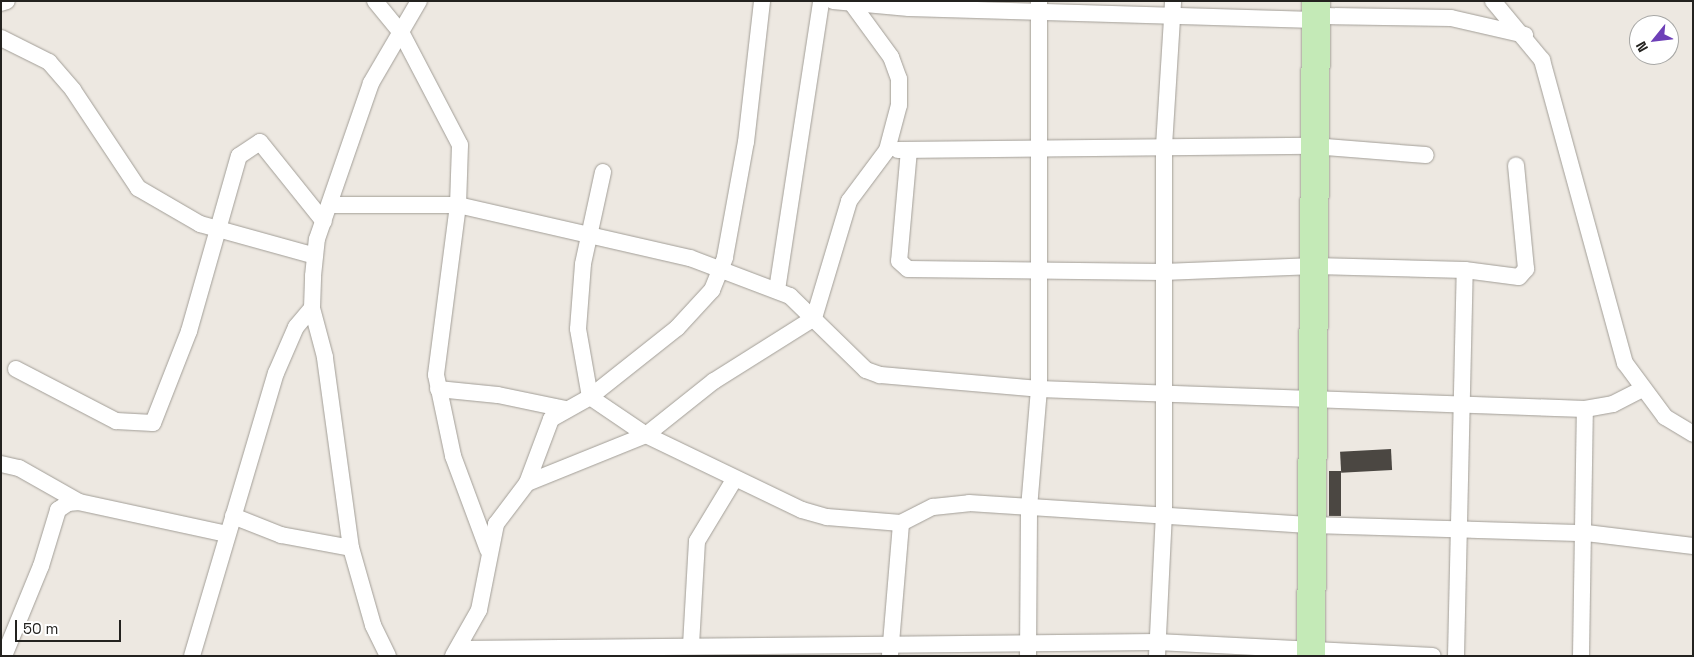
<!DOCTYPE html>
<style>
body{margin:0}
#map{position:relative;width:1694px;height:657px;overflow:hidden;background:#ede8e1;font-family:"Space Grotesk",sans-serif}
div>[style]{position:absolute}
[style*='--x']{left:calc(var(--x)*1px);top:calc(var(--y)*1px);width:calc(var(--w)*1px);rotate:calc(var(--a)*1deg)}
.building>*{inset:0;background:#4b4742;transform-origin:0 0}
.roads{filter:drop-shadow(0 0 1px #a29e97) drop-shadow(0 0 1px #a29e97)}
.minor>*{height:16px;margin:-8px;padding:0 8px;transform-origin:8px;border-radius:8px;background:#fff}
.trunk>*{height:28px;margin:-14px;padding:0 14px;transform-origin:14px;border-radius:14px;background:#c4eab7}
span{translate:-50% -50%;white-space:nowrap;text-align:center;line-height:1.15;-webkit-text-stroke:5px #fff;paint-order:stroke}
.frame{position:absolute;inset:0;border:2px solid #23221f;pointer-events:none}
.north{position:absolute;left:1629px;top:15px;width:50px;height:50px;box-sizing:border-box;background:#fff;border:1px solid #a7a7a5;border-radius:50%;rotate:241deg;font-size:14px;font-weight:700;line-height:20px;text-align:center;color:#23221f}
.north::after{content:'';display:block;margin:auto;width:18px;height:22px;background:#6d3fb7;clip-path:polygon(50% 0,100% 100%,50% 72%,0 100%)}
.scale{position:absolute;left:15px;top:620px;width:106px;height:22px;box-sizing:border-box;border:2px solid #23221f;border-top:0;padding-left:6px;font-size:15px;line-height:18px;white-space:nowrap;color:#23221f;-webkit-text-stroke:4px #fff;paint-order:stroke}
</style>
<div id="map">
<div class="building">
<i style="left:1391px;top:449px;width:21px;height:51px;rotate:87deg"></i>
<i style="left:1329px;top:471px;width:12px;height:45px"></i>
</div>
<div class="roads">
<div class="minor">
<i style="--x:375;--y:1;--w:43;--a:50.7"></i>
<i style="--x:402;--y:34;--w:125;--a:62.4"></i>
<i style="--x:460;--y:145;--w:60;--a:91.9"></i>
<i style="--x:458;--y:205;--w:171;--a:97.4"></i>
<i style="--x:436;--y:375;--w:83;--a:78.1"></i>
<i style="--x:453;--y:456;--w:100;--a:69.6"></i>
<i style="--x:833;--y:1;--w:76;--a:5.3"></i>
<i style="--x:909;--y:8;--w:406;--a:1.7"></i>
<i style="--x:1315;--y:20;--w:12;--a:-20"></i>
<i style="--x:1326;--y:16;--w:125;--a:0.9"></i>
<i style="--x:1451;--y:18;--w:76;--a:12.9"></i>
<i style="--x:1493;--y:1;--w:77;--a:50.3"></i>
<i style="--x:1542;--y:60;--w:314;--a:74.7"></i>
<i style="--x:1625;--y:363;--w:67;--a:53.5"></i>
<i style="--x:1665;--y:417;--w:33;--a:31"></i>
<i style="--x:1;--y:3;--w:6;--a:-18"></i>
<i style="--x:1;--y:38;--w:54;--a:26.6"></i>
<i style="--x:49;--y:62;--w:37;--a:49"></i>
<i style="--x:73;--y:90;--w:118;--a:56.4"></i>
<i style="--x:138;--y:188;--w:72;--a:30.1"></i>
<i style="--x:200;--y:224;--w:119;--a:15.5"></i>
<i style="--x:898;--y:150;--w:415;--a:-0.6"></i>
<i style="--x:1313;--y:146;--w:113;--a:4.6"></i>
<i style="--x:909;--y:150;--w:111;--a:95.1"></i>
<i style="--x:899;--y:261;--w:12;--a:42"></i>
<i style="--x:908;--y:269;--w:255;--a:0.7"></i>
<i style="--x:1163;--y:272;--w:152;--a:-2.3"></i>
<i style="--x:1315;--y:266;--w:150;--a:1.5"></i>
<i style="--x:1465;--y:270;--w:54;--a:7.4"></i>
<i style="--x:1519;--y:277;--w:11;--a:-49"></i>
<i style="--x:1526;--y:269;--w:104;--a:-95.5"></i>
<i style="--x:603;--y:172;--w:94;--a:102.3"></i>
<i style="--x:583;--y:264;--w:65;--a:94.4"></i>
<i style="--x:578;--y:329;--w:69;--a:80"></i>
<i style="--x:590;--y:397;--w:68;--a:34.2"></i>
<i style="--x:646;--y:435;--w:173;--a:25.7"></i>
<i style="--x:802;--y:510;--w:26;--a:16"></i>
<i style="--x:827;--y:517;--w:74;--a:4.6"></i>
<i style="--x:901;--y:523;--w:36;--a:-27"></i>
<i style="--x:933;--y:507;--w:36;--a:-6"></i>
<i style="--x:969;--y:503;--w:344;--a:3.7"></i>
<i style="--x:1312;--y:525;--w:274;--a:1.7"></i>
<i style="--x:1586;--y:533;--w:108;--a:6.9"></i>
<i style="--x:331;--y:205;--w:127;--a:0"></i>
<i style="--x:458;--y:205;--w:238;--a:12.9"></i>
<i style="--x:690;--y:258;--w:107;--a:20.8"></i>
<i style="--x:790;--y:296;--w:106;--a:44.2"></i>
<i style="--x:866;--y:370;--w:15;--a:20"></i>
<i style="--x:880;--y:375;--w:160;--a:5"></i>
<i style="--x:1039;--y:389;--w:546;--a:2.1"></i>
<i style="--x:1585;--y:409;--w:28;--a:-10"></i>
<i style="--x:1613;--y:404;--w:31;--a:-27"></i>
<i style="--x:777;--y:290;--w:292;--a:-81.3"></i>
<i style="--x:16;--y:369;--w:113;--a:27.5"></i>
<i style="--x:116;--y:421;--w:37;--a:3"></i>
<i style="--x:153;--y:423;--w:99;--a:-68.6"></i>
<i style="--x:189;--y:331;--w:182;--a:-74.1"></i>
<i style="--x:239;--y:156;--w:25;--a:-34"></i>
<i style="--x:260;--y:142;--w:102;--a:51.3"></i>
<i style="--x:438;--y:389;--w:60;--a:5.7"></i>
<i style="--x:498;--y:395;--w:68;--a:11.8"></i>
<i style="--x:1;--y:464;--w:18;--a:13"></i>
<i style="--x:19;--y:468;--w:69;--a:29.5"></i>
<i style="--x:527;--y:483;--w:68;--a:-69.4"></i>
<i style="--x:551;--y:419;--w:45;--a:-29.4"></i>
<i style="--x:590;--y:397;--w:111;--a:-38.4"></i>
<i style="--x:677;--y:328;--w:52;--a:-47.4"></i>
<i style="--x:712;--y:290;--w:35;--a:-68"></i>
<i style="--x:725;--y:257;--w:117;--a:-79.7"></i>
<i style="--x:746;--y:142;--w:142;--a:-83.5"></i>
<i style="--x:233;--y:516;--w:52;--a:21.6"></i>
<i style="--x:281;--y:535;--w:71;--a:10.5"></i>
<i style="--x:691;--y:645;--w:104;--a:-86.7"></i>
<i style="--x:697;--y:541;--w:71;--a:-58.8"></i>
<i style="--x:460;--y:649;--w:697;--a:-0.58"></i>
<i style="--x:1157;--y:642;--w:276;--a:2.9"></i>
<i style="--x:890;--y:655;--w:132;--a:-85.2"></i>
<i style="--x:4;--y:656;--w:97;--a:-67.7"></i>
<i style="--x:41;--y:566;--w:59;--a:-73.1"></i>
<i style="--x:58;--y:510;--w:12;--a:-35"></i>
<i style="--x:68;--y:503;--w:11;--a:-5"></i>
<i style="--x:79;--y:502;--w:151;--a:12.2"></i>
<i style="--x:192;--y:656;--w:295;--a:-73.5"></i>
<i style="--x:276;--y:373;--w:50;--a:-66.5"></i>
<i style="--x:296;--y:327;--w:25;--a:-50"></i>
<i style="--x:388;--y:656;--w:34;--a:-116"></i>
<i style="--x:373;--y:625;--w:80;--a:-105.9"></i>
<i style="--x:351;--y:548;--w:193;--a:-97.8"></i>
<i style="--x:325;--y:357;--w:51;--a:-104.9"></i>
<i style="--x:312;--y:308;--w:32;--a:-88"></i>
<i style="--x:313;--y:276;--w:37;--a:-84"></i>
<i style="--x:317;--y:239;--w:165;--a:-70.9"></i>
<i style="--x:371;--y:83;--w:95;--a:-59.7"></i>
<i style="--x:453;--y:656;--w:53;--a:-60.5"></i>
<i style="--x:479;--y:610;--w:88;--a:-78.8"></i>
<i style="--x:496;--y:524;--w:51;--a:-52.9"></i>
<i style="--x:527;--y:483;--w:128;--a:-22"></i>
<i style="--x:646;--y:435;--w:87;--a:-38.5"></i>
<i style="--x:714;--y:381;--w:118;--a:-32.2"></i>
<i style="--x:814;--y:318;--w:122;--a:-73.3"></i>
<i style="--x:849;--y:201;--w:64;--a:-53.3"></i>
<i style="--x:887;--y:150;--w:47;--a:-75.1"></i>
<i style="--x:899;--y:105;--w:26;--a:-90"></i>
<i style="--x:899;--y:79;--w:23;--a:-110"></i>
<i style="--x:891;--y:57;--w:69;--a:-126.2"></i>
<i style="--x:1028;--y:656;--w:148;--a:-89.6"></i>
<i style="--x:1029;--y:508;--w:119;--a:-85.2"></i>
<i style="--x:1039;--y:389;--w:388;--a:-90"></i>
<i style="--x:1157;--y:656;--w:143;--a:-87.2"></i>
<i style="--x:1164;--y:513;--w:367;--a:-90"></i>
<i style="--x:1164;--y:146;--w:145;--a:-86.4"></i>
<i style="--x:1456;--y:656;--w:386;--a:-88.7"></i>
<i style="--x:1581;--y:656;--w:247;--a:-89.1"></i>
</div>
<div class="trunk">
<i style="--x:1311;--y:656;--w:655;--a:-89.56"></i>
</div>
</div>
<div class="frame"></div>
<div class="north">N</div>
<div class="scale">50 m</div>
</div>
